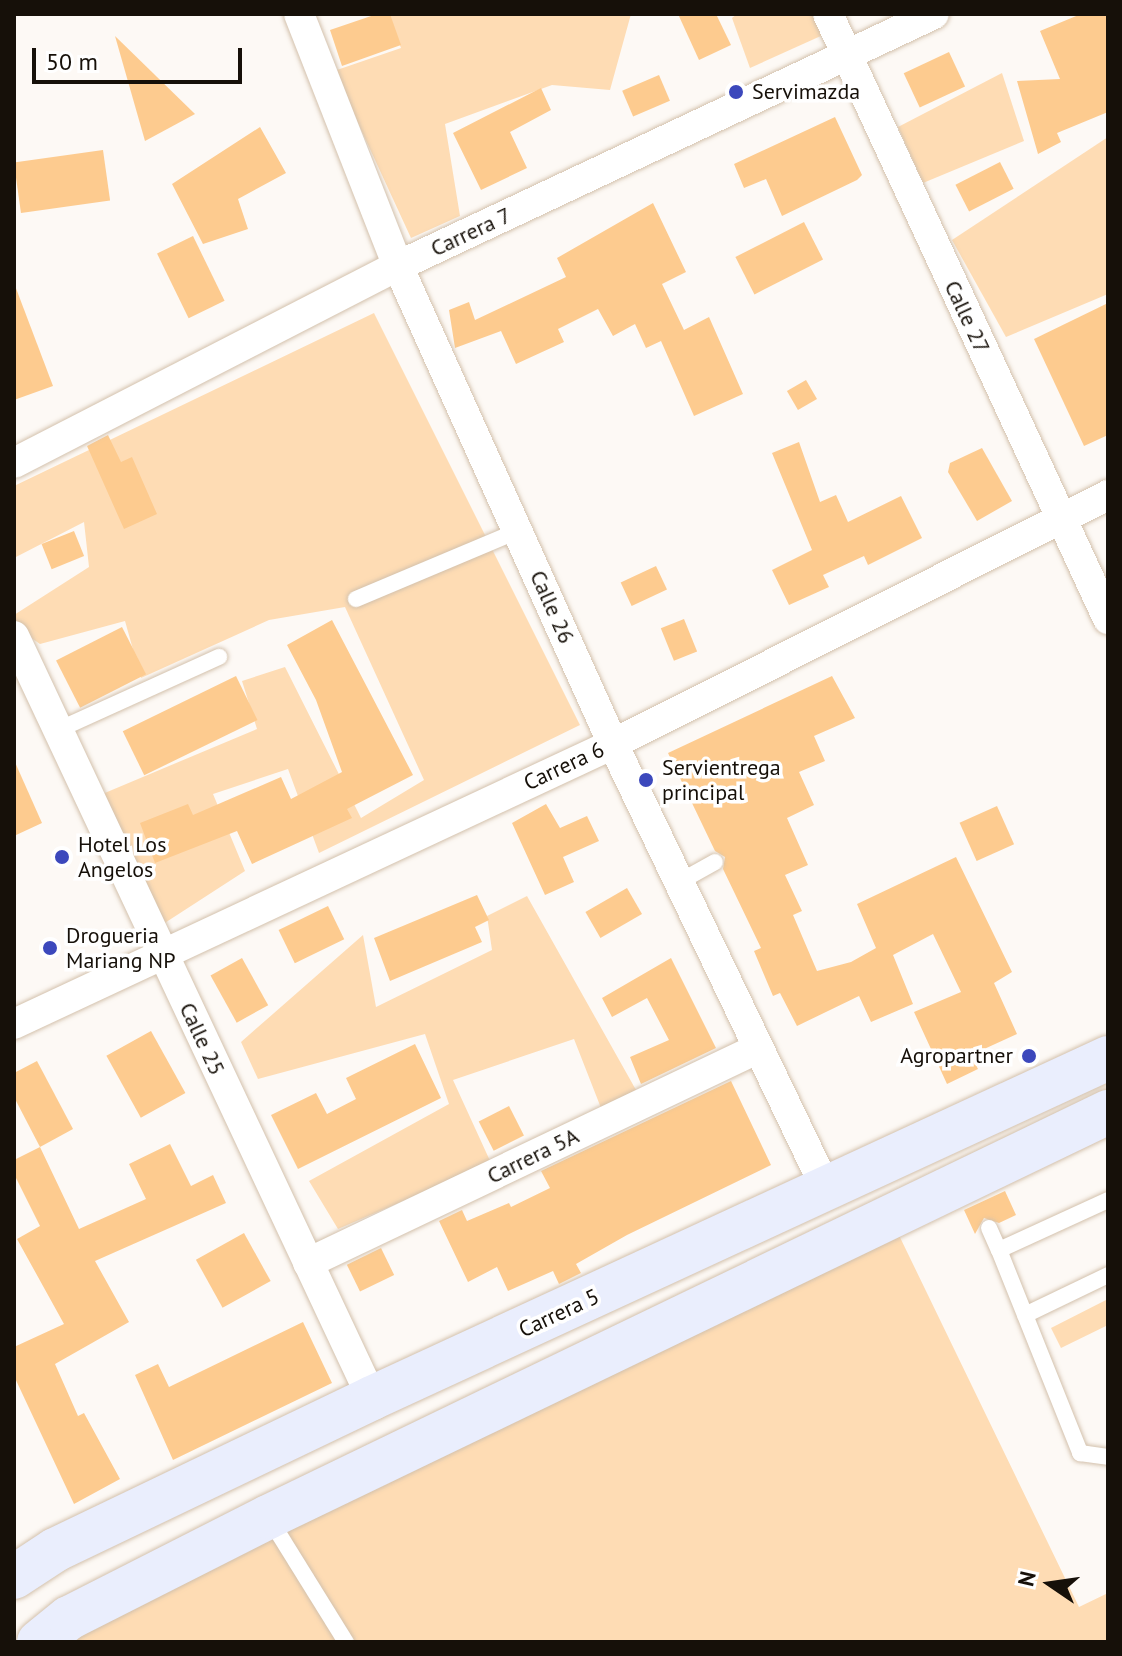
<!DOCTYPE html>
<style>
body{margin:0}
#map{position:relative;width:1122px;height:1656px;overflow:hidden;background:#fdf9f5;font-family:"PT Sans",sans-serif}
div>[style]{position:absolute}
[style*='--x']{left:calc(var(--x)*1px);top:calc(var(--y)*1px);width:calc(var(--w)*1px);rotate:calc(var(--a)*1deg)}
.green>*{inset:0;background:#fedcb4}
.building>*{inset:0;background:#fdcb8f;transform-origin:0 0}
.roads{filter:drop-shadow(0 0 2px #d3c1ac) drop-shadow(0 0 2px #d3c1ac)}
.service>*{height:16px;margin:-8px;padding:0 8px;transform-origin:8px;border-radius:8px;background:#fff}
.minor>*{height:30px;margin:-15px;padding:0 15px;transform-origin:15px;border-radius:15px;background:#fff}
.secondary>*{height:44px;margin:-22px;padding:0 22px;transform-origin:22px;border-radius:22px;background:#eaeefd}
.dots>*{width:22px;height:22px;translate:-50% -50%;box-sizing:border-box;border:4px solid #fff;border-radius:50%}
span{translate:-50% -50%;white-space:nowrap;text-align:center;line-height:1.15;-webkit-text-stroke:7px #fff;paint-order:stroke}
.poi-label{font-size:22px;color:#161009}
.left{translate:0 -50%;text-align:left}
.right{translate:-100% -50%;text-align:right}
.street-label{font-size:22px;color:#161009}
.frame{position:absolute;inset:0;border:16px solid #161009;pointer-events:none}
.north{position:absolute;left:1010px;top:1544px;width:80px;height:80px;-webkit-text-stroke:6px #fff;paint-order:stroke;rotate:283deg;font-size:22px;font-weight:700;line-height:32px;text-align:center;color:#161009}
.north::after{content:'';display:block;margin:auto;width:28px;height:36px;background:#161009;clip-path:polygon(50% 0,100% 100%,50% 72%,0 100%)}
.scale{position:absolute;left:32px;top:48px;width:210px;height:36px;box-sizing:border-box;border:4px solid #161009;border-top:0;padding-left:10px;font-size:24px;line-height:28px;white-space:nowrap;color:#161009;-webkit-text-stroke:6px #fff;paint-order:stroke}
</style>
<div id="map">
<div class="green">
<i style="clip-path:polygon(388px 14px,631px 14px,610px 90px,552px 85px,445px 124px,460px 216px,411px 238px,334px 71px,401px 48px)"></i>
<i style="clip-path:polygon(737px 14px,812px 14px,823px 35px,750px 68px,732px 18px)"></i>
<i style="clip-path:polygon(1002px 73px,1024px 141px,923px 183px,898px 127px)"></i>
<i style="clip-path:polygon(1108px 137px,1108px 294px,1006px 337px,952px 240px)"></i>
<i style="clip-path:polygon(374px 313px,580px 725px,319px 853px,288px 769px,213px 794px,245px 871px,157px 928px,100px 795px,257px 729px,242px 681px,285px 667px,361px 818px,424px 780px,345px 607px,269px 620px,141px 678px,125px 621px,40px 644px,14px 626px,14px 615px,89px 567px,84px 522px,14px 558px,14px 486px)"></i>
<i style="clip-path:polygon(527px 896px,636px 1090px,601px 1108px,574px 1039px,453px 1080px,491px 1163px,338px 1229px,309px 1181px,449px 1104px,425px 1034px,258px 1079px,241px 1042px,363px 935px,376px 1007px,492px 950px,487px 916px)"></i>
<i style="clip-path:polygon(895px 1227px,1079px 1607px,1108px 1593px,1108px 1642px,56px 1642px)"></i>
<i style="clip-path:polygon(1108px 1299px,1108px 1325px,1061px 1348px,1051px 1328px)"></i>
</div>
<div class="building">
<i style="clip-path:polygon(377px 14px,390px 14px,401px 45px,342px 66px,330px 30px)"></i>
<i style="clip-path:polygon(678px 14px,716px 14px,731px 45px,699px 60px)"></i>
<i style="clip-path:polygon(1081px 14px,1108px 14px,1108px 112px,1057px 133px,1061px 142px,1038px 154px,1017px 81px,1060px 79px,1040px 31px)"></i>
<i style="clip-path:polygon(115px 36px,195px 114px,145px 141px)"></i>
<i style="left:949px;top:52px;width:38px;height:50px;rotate:65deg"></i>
<i style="left:659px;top:75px;width:28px;height:40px;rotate:67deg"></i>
<i style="clip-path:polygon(541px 88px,551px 110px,510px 132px,527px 168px,481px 190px,453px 133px)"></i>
<i style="clip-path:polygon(835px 117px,862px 175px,857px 180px,782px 216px,766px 179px,744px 188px,734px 164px)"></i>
<i style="clip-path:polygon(260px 127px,286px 173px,238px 199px,248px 229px,203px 244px,172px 184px)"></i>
<i style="left:103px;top:150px;width:51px;height:90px;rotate:82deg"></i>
<i style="left:1000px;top:162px;width:30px;height:50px;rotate:63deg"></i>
<i style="clip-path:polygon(653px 203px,686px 272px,662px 284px,684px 330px,709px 317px,743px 394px,694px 416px,661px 341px,646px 348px,635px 324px,613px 336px,598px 309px,558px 329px,564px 342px,516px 364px,501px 331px,455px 348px,449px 310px,469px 302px,475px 320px,566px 277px,557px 258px)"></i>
<i style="left:804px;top:222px;width:42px;height:77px;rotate:63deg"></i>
<i style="left:193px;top:236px;width:72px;height:40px;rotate:64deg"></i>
<i style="clip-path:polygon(14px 283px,53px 386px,14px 400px)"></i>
<i style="clip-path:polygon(1108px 303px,1108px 435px,1084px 446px,1034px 339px)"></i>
<i style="left:806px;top:380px;width:22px;height:22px;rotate:60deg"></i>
<i style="clip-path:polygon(108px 435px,121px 462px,132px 457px,157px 514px,124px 529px,87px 446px)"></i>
<i style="clip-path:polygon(799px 442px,820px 502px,836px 495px,848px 522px,901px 496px,922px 538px,868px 565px,864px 556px,823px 575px,829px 587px,789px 605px,772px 570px,812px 550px,772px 453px)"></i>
<i style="clip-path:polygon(982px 448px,1012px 501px,977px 521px,948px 472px,950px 463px)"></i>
<i style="left:74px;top:531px;width:27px;height:35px;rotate:68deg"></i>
<i style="left:656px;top:566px;width:26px;height:39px;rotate:65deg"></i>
<i style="left:684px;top:619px;width:35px;height:25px;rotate:68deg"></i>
<i style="clip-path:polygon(332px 620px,413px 775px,347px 809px,352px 818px,252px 864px,237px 831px,155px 863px,140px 823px,188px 804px,193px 815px,281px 777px,291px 799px,342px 772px,316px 700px,287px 645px)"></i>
<i style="left:122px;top:627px;width:53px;height:74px;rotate:63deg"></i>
<i style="left:236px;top:676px;width:49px;height:126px;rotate:64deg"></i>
<i style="clip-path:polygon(832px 676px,855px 718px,814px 736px,825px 761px,799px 772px,814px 805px,787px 818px,808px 865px,785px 875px,802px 911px,793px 915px,817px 971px,851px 962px,876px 948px,857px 904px,956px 857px,1012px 972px,994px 983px,1017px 1034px,971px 1055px,978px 1069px,947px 1084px,914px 1012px,961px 992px,933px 934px,893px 955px,913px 1004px,871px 1022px,859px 996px,797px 1026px,780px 993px,773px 996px,754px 951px,761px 948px,723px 869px,725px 857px,715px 851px,668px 753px)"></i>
<i style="clip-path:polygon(14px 760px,42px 823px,14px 836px)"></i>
<i style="clip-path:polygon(546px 804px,560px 828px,587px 816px,599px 841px,563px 857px,574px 882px,545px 895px,512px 823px)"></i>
<i style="left:997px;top:806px;width:42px;height:41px;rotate:66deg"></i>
<i style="left:627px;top:888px;width:30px;height:48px;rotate:60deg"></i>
<i style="clip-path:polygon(477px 895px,489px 920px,475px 927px,482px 942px,390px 981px,374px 938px)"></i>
<i style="left:328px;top:906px;width:37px;height:55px;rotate:64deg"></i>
<i style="left:242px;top:958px;width:54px;height:36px;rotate:61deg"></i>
<i style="clip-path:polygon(671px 958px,716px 1048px,641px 1084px,630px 1057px,669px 1040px,647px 998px,612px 1017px,602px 998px)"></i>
<i style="left:151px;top:1031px;width:71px;height:51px;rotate:61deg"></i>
<i style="clip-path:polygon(415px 1044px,441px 1098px,298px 1169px,271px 1115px,316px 1093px,327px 1114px,356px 1099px,346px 1078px)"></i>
<i style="clip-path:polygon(37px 1061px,73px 1129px,40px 1147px,14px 1097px,14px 1073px)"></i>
<i style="clip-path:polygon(731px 1081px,771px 1165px,627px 1235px,576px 1264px,581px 1273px,559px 1284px,553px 1271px,508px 1291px,497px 1267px,468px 1282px,439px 1221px,462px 1210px,467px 1221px,509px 1203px,511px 1207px,550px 1188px,541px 1171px)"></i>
<i style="left:509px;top:1106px;width:33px;height:34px;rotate:63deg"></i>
<i style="clip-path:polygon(170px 1144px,191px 1186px,213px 1175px,226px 1203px,95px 1261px,129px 1322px,55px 1364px,78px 1416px,84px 1413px,120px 1479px,74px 1504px,14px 1376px,14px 1347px,64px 1324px,17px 1239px,40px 1226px,14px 1174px,14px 1160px,40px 1147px,79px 1229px,146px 1199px,129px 1164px)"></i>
<i style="clip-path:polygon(1005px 1191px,1016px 1215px,999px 1223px,984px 1218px,975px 1234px,964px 1210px)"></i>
<i style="left:244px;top:1233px;width:55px;height:55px;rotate:61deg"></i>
<i style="left:381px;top:1248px;width:30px;height:38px;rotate:64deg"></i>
<i style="clip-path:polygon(303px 1322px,332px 1383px,173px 1460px,135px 1375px,158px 1364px,169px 1387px)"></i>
</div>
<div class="roads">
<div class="service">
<i style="--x:356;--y:599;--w:176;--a:-22.8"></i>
<i style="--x:58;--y:730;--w:177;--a:-24.4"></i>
<i style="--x:679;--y:882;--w:41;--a:-29.1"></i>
<i style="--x:989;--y:1228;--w:24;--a:66"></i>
<i style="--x:999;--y:1250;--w:120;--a:-24.6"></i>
<i style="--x:999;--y:1250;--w:219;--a:68.2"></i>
<i style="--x:1080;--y:1453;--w:28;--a:8"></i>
<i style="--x:1025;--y:1315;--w:92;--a:-25.7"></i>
<i style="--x:269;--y:1518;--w:146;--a:58.2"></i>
</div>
<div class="minor">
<i style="--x:299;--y:14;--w:271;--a:68.6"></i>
<i style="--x:398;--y:266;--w:524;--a:65.78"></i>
<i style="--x:613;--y:744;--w:496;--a:64.4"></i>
<i style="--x:828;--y:14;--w:667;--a:65.16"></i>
<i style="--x:14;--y:463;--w:432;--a:-27.2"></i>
<i style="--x:398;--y:266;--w:592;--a:-25.18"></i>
<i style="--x:14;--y:636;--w:842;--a:64.84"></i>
<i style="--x:14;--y:1024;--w:661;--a:-25.05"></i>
<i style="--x:613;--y:744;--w:554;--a:-26.7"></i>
<i style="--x:308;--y:1263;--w:499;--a:-25.5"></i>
</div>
<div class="secondary">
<i style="--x:14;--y:1577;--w:49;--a:-33.4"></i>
<i style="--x:55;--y:1550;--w:352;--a:-25.6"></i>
<i style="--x:372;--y:1398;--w:811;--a:-24.79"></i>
<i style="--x:39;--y:1642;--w:38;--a:-39"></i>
<i style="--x:69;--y:1618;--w:223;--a:-26.9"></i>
<i style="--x:268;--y:1517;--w:933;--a:-25.74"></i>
</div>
</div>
<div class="dots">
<i style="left:736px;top:92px;background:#3c48bc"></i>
<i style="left:646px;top:780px;background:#3c48bc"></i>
<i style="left:62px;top:857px;background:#3c48bc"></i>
<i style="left:50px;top:948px;background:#3c48bc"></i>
<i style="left:1029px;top:1056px;background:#3c48bc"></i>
</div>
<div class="poi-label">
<span class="left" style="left:752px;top:92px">Servimazda</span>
<span class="left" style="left:662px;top:780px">Servientrega<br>principal</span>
<span class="left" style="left:78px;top:857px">Hotel Los<br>Angelos</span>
<span class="left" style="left:66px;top:948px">Drogueria<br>Mariang NP</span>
<span class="right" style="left:1013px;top:1056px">Agropartner</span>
</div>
<div class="street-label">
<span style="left:471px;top:232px;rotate:-25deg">Carrera 7</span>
<span style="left:967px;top:317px;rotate:65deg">Calle 27</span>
<span style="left:552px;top:607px;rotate:66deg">Calle 26</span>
<span style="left:564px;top:766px;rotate:-25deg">Carrera 6</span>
<span style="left:202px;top:1039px;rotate:65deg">Calle 25</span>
<span style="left:533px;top:1156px;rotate:-26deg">Carrera 5A</span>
<span style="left:559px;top:1313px;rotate:-25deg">Carrera 5</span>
</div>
<div class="frame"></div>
<div class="north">N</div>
<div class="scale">50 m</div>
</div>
